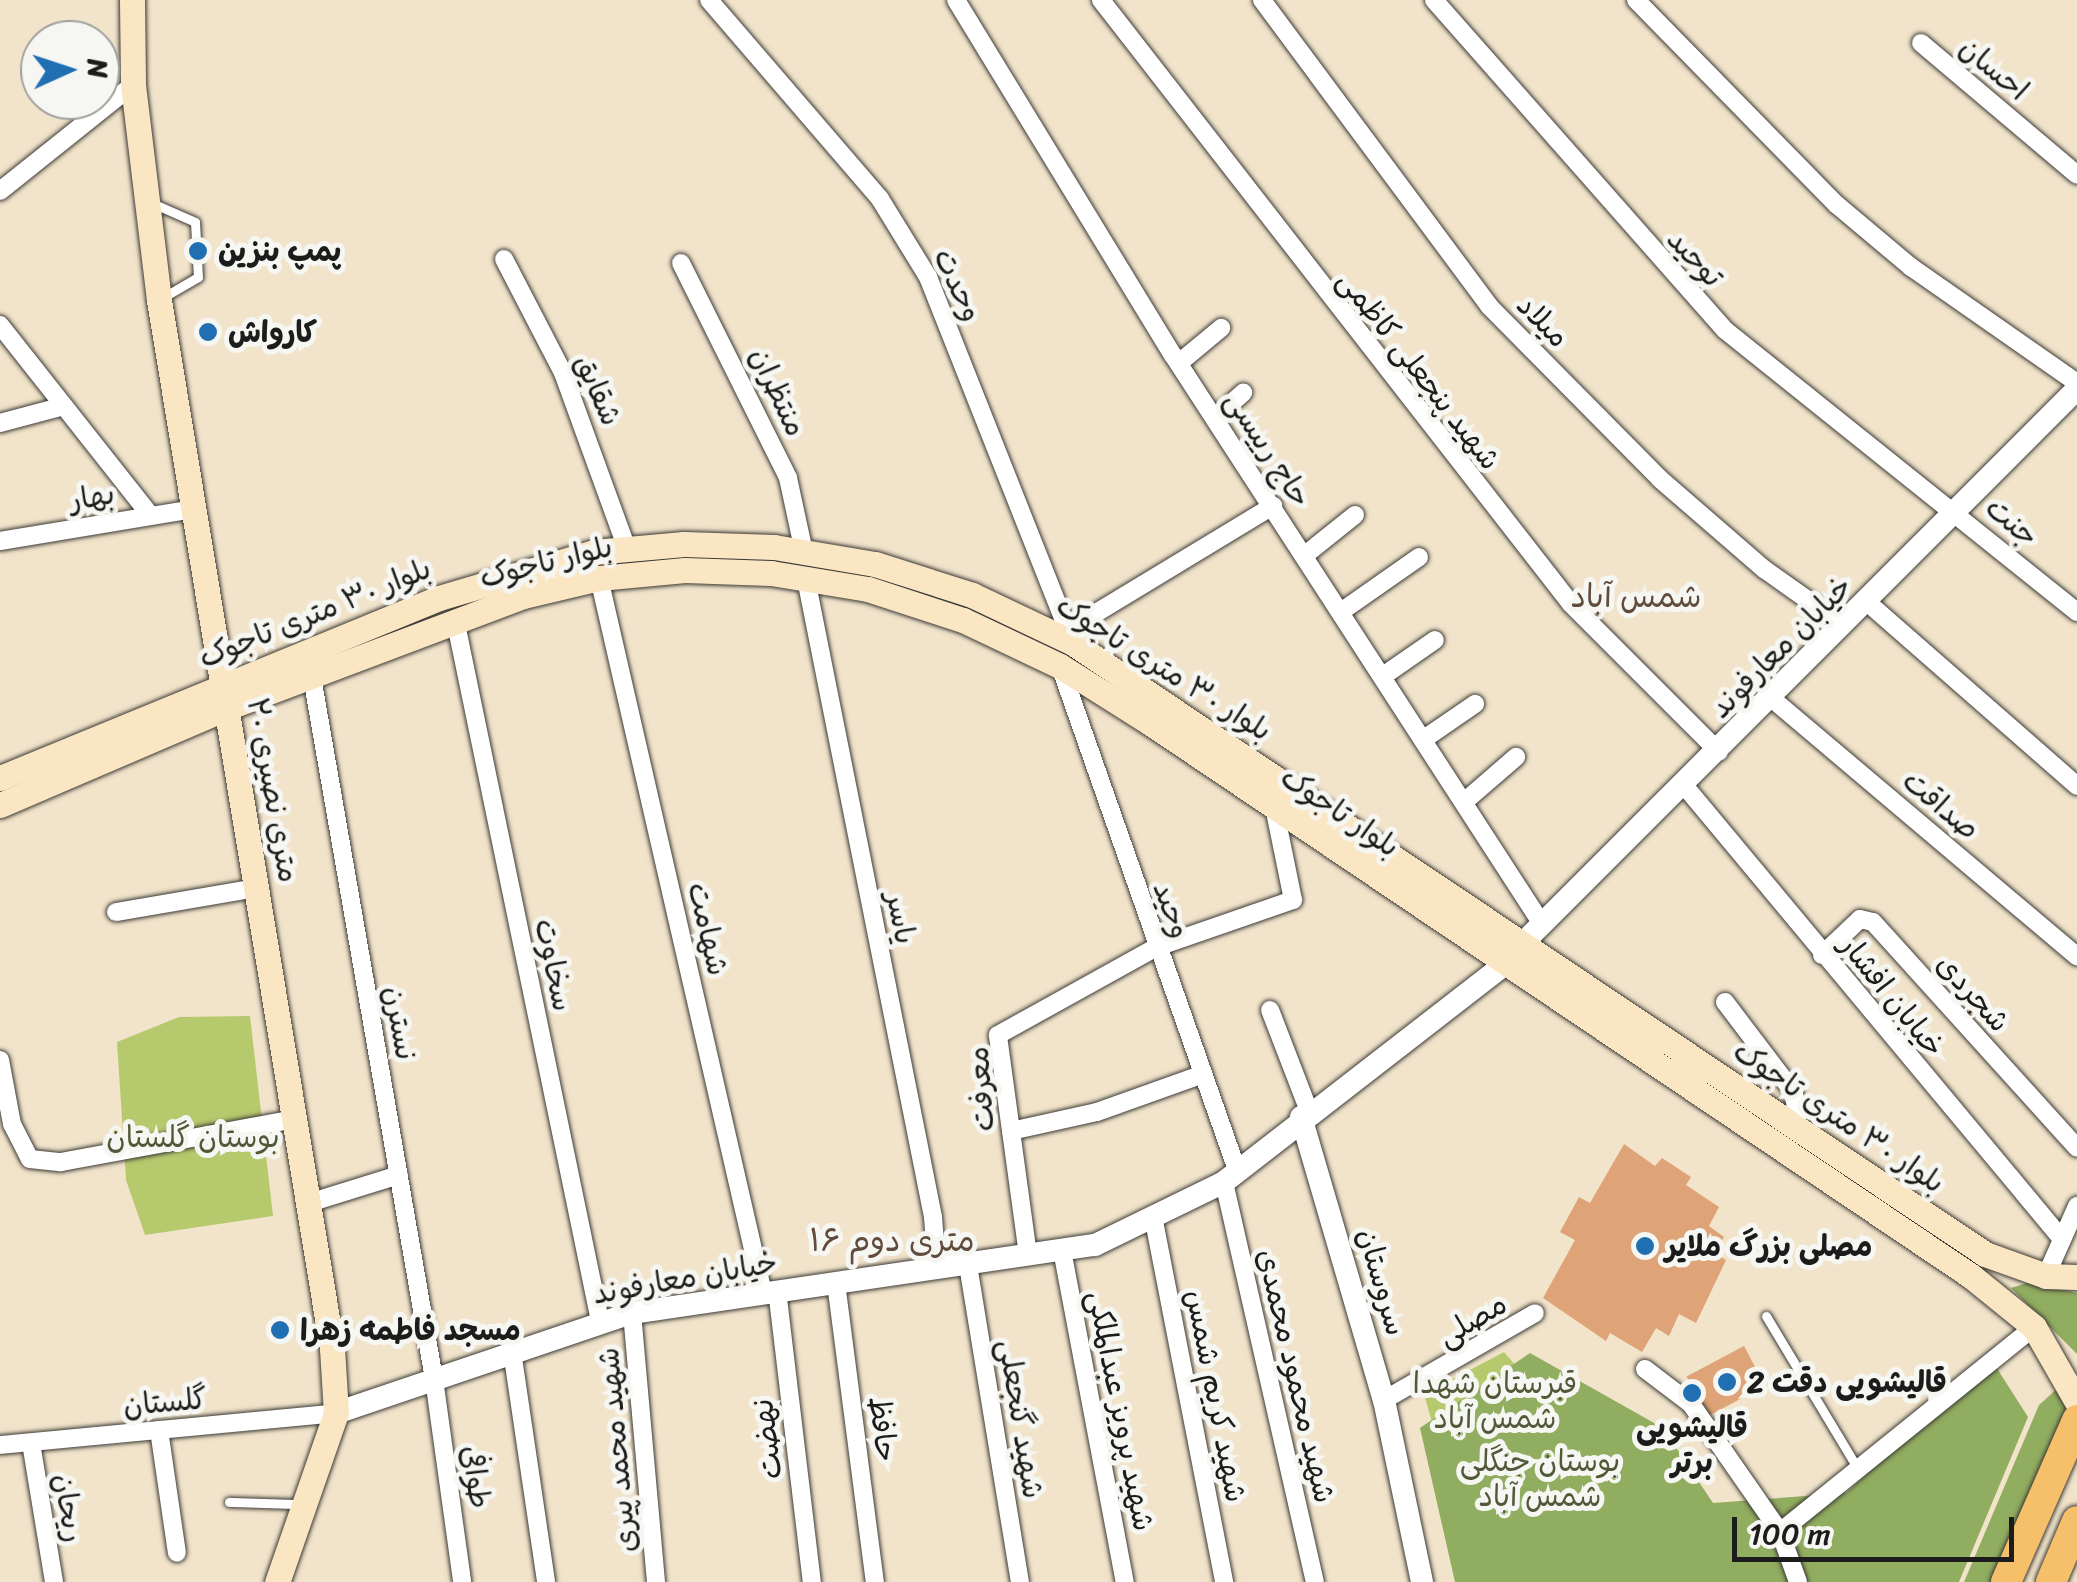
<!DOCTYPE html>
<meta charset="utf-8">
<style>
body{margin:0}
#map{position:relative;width:2077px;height:1582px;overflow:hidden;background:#f2e4cb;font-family:Sriracha,"Playpen Sans Arabic",sans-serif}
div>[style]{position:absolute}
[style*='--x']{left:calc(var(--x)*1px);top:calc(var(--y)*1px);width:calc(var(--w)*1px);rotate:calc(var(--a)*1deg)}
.green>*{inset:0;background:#b7c96d}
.forest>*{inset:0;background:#91ad60}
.building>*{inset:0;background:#dea376;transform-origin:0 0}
.roads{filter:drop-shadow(0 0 2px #3c3a36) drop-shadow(0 0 2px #3c3a36)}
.service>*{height:9px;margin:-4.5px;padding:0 4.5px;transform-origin:4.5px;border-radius:4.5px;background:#fff}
.minor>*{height:18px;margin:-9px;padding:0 9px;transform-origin:9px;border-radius:9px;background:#fff}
.tertiary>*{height:22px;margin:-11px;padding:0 11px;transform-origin:11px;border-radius:11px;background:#fff}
.secondary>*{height:25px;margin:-12.5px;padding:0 12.5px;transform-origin:12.5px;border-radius:12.5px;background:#fbe6c4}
.primary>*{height:30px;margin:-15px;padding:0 15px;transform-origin:15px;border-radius:15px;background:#f6c06b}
.dots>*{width:28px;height:28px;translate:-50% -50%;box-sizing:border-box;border:5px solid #f6f6f2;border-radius:50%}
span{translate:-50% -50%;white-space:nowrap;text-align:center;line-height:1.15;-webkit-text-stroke:10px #f6f6f2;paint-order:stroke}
.street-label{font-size:30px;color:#1c1c1c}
.poi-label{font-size:30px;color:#1c1c1c;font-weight:700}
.left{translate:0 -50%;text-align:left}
.park-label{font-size:30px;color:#525938}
.neighbourhood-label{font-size:32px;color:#604b3c}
.north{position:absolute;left:20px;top:20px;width:100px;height:100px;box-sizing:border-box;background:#f6f6f2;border:2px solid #9f9f9c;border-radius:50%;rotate:87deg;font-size:28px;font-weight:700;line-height:40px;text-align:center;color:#1c1c1c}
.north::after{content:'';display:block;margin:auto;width:35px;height:45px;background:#1f6fb2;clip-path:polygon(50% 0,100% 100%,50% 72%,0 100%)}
.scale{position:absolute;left:1732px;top:1517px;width:282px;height:45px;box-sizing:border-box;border:5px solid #1c1c1c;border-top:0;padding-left:12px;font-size:30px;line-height:35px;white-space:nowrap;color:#1c1c1c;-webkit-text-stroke:8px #f6f6f2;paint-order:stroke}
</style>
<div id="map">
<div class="green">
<i style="clip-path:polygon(250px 1016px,273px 1216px,145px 1235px,126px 1180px,117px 1042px,179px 1017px)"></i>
<i style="clip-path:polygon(1504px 1352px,1529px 1381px,1443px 1461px,1424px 1394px)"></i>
</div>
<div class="forest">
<i style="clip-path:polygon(2030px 1282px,2077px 1293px,2077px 1354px,2011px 1288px)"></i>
<i style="clip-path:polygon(1530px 1353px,1663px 1428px,1713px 1503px,1846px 1493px,1991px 1359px,2028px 1417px,1959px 1582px,1455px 1582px,1420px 1428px)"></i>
<i style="clip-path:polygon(2059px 1387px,2070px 1403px,1992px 1582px,1964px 1582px,2039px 1405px)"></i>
</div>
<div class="building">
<i style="clip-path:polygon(1624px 1144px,1655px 1166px,1662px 1158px,1691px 1177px,1686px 1185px,1719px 1207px,1709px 1226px,1724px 1237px,1715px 1253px,1726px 1260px,1696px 1323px,1679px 1314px,1669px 1336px,1656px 1328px,1642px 1352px,1610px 1333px,1606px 1341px,1543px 1298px,1575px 1240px,1560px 1232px,1579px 1197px,1590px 1203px)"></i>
<i style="left:1744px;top:1346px;width:45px;height:65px;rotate:62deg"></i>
</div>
<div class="roads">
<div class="service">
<i style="--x:152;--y:203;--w:47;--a:23.8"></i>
<i style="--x:195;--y:222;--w:55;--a:86.9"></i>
<i style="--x:198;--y:277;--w:42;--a:149.7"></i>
<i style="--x:1766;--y:1316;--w:179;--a:59"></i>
<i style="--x:229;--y:1502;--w:69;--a:1.7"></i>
</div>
<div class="minor">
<i style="--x:709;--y:0;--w:262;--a:49.3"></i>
<i style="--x:880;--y:199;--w:92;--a:58.4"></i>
<i style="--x:928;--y:277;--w:394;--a:68.4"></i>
<i style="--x:956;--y:0;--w:416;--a:58.6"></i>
<i style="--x:1173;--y:355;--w:678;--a:57.04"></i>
<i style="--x:1101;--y:0;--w:765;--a:52.11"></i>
<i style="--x:1571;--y:604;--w:209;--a:45"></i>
<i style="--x:1262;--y:0;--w:381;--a:53.4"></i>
<i style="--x:1489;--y:306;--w:243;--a:45.3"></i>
<i style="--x:1660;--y:479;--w:138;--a:40.9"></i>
<i style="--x:1764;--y:569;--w:97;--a:35.3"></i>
<i style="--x:1434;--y:0;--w:440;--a:48.6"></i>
<i style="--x:1725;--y:330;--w:451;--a:38.7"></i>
<i style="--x:1636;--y:0;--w:287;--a:45.6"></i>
<i style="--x:1837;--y:205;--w:97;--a:40"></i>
<i style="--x:1911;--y:267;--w:203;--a:34.9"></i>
<i style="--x:1921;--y:43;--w:204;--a:40.2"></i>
<i style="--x:0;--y:191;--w:170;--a:-38.6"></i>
<i style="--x:504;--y:259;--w:128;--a:62.6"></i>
<i style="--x:563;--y:373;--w:187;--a:70"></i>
<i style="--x:681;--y:263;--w:240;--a:63.5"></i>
<i style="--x:788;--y:478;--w:76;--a:77.8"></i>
<i style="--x:0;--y:325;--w:242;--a:51.7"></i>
<i style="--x:1179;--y:363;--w:55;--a:-39.8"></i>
<i style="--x:1215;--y:418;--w:38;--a:-42"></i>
<i style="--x:0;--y:423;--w:66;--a:-14.9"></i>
<i style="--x:0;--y:541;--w:197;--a:-9.4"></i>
<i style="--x:1305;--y:555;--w:64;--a:-38.7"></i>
<i style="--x:599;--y:578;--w:734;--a:77.08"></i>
<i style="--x:806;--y:579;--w:651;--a:78.74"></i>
<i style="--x:933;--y:1217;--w:52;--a:85.6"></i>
<i style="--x:1867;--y:602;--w:279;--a:41.2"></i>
<i style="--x:1342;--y:611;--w:94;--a:-35"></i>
<i style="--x:455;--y:619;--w:717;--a:78.33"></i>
<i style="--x:1068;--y:630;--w:240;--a:-31.2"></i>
<i style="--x:1060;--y:666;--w:534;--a:70.65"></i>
<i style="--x:1383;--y:676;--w:63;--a:-34.7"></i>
<i style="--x:312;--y:677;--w:713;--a:80.14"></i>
<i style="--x:434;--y:1379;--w:205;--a:82.1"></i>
<i style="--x:1770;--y:697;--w:402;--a:40.2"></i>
<i style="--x:1424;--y:739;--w:62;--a:-34.5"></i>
<i style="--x:1683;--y:784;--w:592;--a:50.21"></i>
<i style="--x:1464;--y:802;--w:69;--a:-40.9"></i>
<i style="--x:116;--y:912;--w:143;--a:-9.7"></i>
<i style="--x:1822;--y:955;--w:52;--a:-43.5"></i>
<i style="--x:1860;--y:919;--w:13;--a:13"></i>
<i style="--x:1873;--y:922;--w:304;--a:47.9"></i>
<i style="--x:1725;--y:1002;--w:114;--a:52.8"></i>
<i style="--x:1794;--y:1093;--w:35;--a:83"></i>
<i style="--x:1270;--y:1010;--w:108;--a:68.9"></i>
<i style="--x:0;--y:1060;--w:65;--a:79.4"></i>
<i style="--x:12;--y:1124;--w:39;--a:63"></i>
<i style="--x:30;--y:1159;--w:31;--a:6"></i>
<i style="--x:61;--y:1162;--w:238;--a:-10.4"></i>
<i style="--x:1011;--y:1131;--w:88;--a:-12.5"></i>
<i style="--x:1097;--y:1112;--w:113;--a:-19.7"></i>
<i style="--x:1224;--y:1182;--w:410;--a:77.2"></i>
<i style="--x:309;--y:1203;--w:94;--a:-17.3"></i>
<i style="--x:1154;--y:1221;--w:368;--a:79"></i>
<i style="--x:1062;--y:1250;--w:338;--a:79.3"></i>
<i style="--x:1028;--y:1255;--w:222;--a:-97.8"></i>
<i style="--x:998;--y:1035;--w:182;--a:-29"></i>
<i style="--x:1157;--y:947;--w:144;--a:-19.1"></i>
<i style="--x:1293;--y:900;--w:95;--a:-101.5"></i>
<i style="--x:968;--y:1265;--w:321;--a:80.7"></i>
<i style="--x:2046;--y:1276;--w:77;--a:-66.1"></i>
<i style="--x:836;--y:1283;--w:302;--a:82.6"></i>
<i style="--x:777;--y:1290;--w:294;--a:83.2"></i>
<i style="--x:632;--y:1313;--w:270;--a:84.9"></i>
<i style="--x:512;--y:1351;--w:233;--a:81.6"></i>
<i style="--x:1645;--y:1369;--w:58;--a:37.3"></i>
<i style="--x:1691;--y:1404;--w:156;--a:55.2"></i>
<i style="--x:1780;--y:1532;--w:53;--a:70.2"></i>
<i style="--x:1384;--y:1400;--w:174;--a:-29.9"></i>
<i style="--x:159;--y:1430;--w:124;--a:81.7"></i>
<i style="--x:31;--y:1443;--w:141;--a:80.6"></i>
<i style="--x:0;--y:1445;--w:338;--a:-5.4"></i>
<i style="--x:1780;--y:1532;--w:326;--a:-38.9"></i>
</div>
<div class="tertiary">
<i style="--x:1523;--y:943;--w:783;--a:-45"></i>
<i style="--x:1301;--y:1117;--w:295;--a:73.7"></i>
<i style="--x:1384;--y:1400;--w:186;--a:78.2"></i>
<i style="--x:336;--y:1413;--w:312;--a:-18.7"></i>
<i style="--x:632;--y:1313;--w:468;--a:-8.4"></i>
<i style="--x:1095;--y:1245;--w:144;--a:-26"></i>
<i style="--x:1224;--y:1182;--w:357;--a:-37.8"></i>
</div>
<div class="secondary">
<i style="--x:132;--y:0;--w:85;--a:89.3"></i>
<i style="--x:133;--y:85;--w:217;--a:83.1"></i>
<i style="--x:159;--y:300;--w:1062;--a:80.63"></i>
<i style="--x:332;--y:1348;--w:65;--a:86.5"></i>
<i style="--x:336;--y:1413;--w:179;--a:109.2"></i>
<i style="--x:0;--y:778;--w:474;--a:-22.3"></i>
<i style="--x:439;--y:598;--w:162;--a:-16.5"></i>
<i style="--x:594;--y:552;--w:90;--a:-5.1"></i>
<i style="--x:684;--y:544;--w:90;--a:1.9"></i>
<i style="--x:774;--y:547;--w:102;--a:9.6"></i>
<i style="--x:875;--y:564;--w:102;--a:17.7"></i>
<i style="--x:972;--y:595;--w:112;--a:25.4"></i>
<i style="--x:1073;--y:643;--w:1098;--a:33.82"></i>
<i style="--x:1985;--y:1254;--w:65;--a:19.8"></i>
<i style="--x:2046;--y:1276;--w:31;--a:2"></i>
<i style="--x:0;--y:805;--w:244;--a:-23.2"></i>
<i style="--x:224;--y:709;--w:320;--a:-20.7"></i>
<i style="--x:523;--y:596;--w:78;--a:-13.3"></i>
<i style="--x:599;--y:578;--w:86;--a:-5.3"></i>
<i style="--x:685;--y:570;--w:86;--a:2"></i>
<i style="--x:771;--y:573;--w:98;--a:9.4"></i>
<i style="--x:868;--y:589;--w:100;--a:18.1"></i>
<i style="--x:963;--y:620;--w:107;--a:25.4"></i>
<i style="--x:1060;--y:666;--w:109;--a:32.2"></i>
<i style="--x:1152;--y:724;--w:988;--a:33.98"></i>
<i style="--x:1971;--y:1276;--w:81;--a:39"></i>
<i style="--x:2034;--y:1327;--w:86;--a:60.2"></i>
</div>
<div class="primary">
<i style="--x:2006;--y:1582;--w:177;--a:-66.3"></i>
<i style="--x:2051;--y:1582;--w:66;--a:-66.9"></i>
</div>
</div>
<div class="dots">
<i style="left:198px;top:251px;background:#1f6fb2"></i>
<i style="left:208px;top:332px;background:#1f6fb2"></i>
<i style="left:1645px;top:1246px;background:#1f6fb2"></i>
<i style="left:280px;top:1330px;background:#1f6fb2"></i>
<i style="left:1727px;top:1382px;background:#1f6fb2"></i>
<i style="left:1692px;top:1393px;background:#1f6fb2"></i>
</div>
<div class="street-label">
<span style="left:1994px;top:69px;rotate:40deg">احسان</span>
<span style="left:1695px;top:258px;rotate:47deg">توحید</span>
<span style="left:958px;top:285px;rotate:65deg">وحدت</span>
<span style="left:1543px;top:321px;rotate:45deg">میلاد</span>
<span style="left:1419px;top:370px;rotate:52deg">شهید پنجعلی کاظمی</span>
<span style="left:598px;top:390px;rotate:66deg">شقایق</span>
<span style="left:778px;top:392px;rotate:65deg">منتظران</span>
<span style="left:1268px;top:449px;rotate:57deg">حاج رییسی</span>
<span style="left:92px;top:497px;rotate:-10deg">بهار</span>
<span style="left:2012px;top:522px;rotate:40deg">جنت</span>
<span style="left:546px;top:562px;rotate:-14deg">بلوار تاجوک</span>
<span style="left:315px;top:613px;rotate:-22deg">بلوار ۳۰ متری تاجوک</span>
<span style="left:1781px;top:647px;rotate:-45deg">خیابان معارفوند</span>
<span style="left:1164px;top:668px;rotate:32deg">بلوار ۳۰ متری تاجوک</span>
<span style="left:273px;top:790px;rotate:80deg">۲۰ متری نصیری</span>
<span style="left:1941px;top:805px;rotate:40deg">صداقت</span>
<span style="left:1340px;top:812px;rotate:34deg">بلوار تاجوک</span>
<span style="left:1172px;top:910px;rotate:70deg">وحید</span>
<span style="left:901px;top:918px;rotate:79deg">یاسر</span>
<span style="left:708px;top:929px;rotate:77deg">شهامت</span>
<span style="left:554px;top:965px;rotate:78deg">سخاوت</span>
<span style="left:1973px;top:993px;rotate:48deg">شجردی</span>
<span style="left:1892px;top:996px;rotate:51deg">خیابان افشار</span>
<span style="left:400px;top:1023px;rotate:80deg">نسترن</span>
<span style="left:981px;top:1089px;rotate:-94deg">معرفت</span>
<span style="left:1839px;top:1117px;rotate:34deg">بلوار ۳۰ متری تاجوک</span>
<span style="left:685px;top:1278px;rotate:-10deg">خیابان معارفوند</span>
<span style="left:1382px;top:1282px;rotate:74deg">سروستان</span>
<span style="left:1472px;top:1320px;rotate:-31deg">مصلی</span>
<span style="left:1296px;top:1376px;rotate:77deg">شهید محمود محمدی</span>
<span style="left:1216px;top:1396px;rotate:79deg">شهید کریم شمس</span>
<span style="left:165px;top:1402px;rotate:-5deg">گلستان</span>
<span style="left:1121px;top:1411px;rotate:79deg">شهید پرویز عبدالملکی</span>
<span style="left:1021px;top:1419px;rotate:81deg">شهید گنجعلی</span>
<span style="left:883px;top:1429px;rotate:83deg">حافظ</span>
<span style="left:767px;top:1439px;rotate:-97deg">نهضت</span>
<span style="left:617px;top:1450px;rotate:-95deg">شهید محمد پیری</span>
<span style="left:476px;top:1477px;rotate:82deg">طوافی</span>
<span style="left:69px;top:1508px;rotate:81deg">ریحان</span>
</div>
<div class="poi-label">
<span class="left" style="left:218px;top:251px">پمپ بنزین</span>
<span class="left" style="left:228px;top:332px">کارواش</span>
<span class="left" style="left:1665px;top:1246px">مصلی بزرگ ملایر</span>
<span class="left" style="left:300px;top:1330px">مسجد فاطمه زهرا</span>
<span class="left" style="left:1747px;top:1382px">قالیشویی دقت 2</span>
<span style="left:1692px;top:1444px">قالیشویی<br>برتر</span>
</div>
<div class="park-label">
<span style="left:193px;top:1137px">بوستان گلستان</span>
<span style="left:1495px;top:1400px">قبرستان شهدا<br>شمس آباد</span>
<span style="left:1540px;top:1478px">بوستان جنگلی<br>شمس آباد</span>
</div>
<div class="neighbourhood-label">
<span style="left:1636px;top:597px">شمس آباد</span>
<span style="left:892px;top:1241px">۱۶ متری دوم</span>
</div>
<div class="north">N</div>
<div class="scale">100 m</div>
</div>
